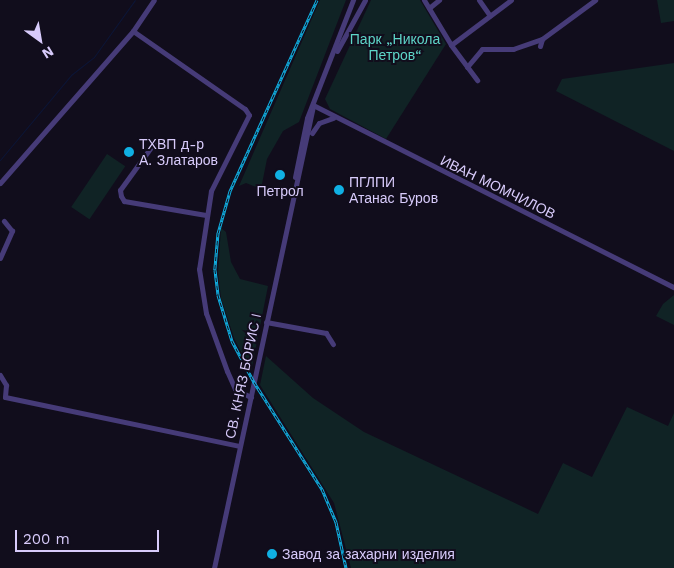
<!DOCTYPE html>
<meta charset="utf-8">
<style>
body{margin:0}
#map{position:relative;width:674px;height:568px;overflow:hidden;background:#110d1c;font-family:"Work Sans",sans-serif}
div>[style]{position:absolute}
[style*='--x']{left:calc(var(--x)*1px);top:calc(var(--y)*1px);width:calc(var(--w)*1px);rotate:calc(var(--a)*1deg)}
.green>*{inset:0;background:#102325;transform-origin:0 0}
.stream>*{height:1px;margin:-0.5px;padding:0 0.5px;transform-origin:0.5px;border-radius:0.5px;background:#0c1536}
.minor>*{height:5px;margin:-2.5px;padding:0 2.5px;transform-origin:2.5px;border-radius:2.5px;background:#463b78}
.rail>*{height:3px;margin-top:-1.5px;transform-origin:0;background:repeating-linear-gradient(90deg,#110d1c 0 4px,#10b0e3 0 8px);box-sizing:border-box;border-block:1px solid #10b0e3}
.dots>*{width:14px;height:14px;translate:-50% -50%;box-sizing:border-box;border:2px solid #110d1c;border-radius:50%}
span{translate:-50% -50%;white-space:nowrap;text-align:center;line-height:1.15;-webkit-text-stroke:4px #110d1c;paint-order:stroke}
.park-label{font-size:14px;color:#5ed5c8}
.poi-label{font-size:14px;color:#d8cbfb}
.left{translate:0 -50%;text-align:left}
.street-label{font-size:14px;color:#d8cbfb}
.north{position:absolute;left:15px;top:15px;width:50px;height:50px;-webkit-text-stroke:4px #110d1c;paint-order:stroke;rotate:148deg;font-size:14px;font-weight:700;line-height:20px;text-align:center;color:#d8cbfb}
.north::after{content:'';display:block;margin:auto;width:18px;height:22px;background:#d8cbfb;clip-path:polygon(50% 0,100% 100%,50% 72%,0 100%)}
.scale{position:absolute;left:15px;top:530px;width:144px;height:22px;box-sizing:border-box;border:2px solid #d8cbfb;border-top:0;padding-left:6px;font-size:15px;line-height:18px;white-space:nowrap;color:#d8cbfb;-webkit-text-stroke:4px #110d1c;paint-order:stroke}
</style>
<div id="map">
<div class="green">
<i style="clip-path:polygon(320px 0,346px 0,299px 122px,283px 131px,267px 159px,261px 189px,246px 183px,239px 186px)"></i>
<i style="clip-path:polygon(371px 0,420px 0,446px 44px,386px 139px,330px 109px,325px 99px)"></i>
<i style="clip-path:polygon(657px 0,674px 0,674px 21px,661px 23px)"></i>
<i style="clip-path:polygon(674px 63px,674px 151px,556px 91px,562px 79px)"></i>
<i style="left:107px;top:154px;width:22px;height:64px;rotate:34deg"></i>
<i style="clip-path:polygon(221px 228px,226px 232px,231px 262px,240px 279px,268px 286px,251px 372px,234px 338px,221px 298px,218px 272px)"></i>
<i style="clip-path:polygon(674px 295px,674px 325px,656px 316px,663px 304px)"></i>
<i style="clip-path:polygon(266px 356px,313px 398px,364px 432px,538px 514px,563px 463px,592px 477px,627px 407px,668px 426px,674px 413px,674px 568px,351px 568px,334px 503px,260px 385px)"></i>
</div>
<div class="stream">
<i style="--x:0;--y:160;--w:111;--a:-50.1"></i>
<i style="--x:71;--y:75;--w:29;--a:-38"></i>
<i style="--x:94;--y:57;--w:70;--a:-54.3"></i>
</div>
<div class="minor">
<i style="--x:424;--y:0;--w:52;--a:59"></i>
<i style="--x:451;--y:45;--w:44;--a:53.4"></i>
<i style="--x:479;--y:0;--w:19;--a:55"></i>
<i style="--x:429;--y:8;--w:13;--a:-39"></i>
<i style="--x:133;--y:31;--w:136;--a:34.9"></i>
<i style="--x:245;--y:109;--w:7;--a:56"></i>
<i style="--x:249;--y:115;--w:85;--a:116.6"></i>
<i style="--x:211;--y:191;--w:79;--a:98.7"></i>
<i style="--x:199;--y:269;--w:45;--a:81"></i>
<i style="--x:206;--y:313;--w:62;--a:70.1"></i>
<i style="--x:227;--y:371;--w:20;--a:66"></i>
<i style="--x:235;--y:389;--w:18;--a:27"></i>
<i style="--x:451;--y:45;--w:75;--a:-36.9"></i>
<i style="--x:540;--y:46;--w:7;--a:-74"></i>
<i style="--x:542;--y:39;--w:66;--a:-36.3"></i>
<i style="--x:337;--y:51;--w:58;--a:-61.2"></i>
<i style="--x:467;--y:67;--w:23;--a:-50"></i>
<i style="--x:482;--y:49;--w:31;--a:0"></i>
<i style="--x:513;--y:49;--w:31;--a:-19"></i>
<i style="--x:313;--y:105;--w:404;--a:26.8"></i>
<i style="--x:312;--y:133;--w:12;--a:-55"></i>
<i style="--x:319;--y:123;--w:15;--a:-20"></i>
<i style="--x:154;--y:143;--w:58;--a:125.9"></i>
<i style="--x:120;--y:190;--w:6;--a:81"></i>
<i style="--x:121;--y:196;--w:6;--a:59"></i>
<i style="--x:124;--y:201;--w:83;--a:9.7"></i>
<i style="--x:295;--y:177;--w:60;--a:-78.5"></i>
<i style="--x:307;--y:118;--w:127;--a:-68.7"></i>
<i style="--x:0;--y:183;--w:202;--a:-48.8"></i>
<i style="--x:133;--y:31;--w:37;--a:-56"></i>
<i style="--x:0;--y:258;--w:30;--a:-66"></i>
<i style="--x:12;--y:231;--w:13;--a:-129"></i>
<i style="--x:266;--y:322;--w:61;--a:10.4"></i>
<i style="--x:326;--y:333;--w:13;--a:58"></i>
<i style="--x:0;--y:375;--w:12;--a:59"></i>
<i style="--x:6;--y:385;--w:12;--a:95"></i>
<i style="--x:5;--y:397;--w:239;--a:11.8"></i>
<i style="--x:214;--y:568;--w:473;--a:-77.9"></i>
</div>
<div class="rail">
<i style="--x:317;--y:0;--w:210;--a:114.5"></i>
<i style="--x:230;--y:191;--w:44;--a:105.9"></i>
<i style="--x:218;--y:233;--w:37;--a:95"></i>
<i style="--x:215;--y:270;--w:25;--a:83"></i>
<i style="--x:218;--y:295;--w:48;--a:73.1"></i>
<i style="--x:232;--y:341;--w:47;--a:61.8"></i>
<i style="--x:254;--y:382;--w:127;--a:57.6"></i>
<i style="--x:322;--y:489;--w:36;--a:67"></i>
<i style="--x:336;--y:522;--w:47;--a:77.7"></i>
</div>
<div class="dots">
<i style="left:129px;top:152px;background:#10b0e3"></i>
<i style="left:280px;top:175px;background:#10b0e3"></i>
<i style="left:339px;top:190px;background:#10b0e3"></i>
<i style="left:272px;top:554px;background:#10b0e3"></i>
</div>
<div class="park-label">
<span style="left:395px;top:47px">Парк „Никола<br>Петров“</span>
</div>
<div class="poi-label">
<span class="left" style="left:139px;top:152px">ТХВП д-р<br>А. Златаров</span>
<span class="left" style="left:349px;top:190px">ПГЛПИ<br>Атанас Буров</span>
<span style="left:280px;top:191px">Петрол</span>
<span class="left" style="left:282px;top:554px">Завод за захарни изделия</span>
</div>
<div class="street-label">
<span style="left:498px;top:187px;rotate:26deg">ИВАН МОМЧИЛОВ</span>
<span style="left:243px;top:376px;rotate:-78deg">СВ. КНЯЗ БОРИС I</span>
</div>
<div class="north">N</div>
<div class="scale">200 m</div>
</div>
